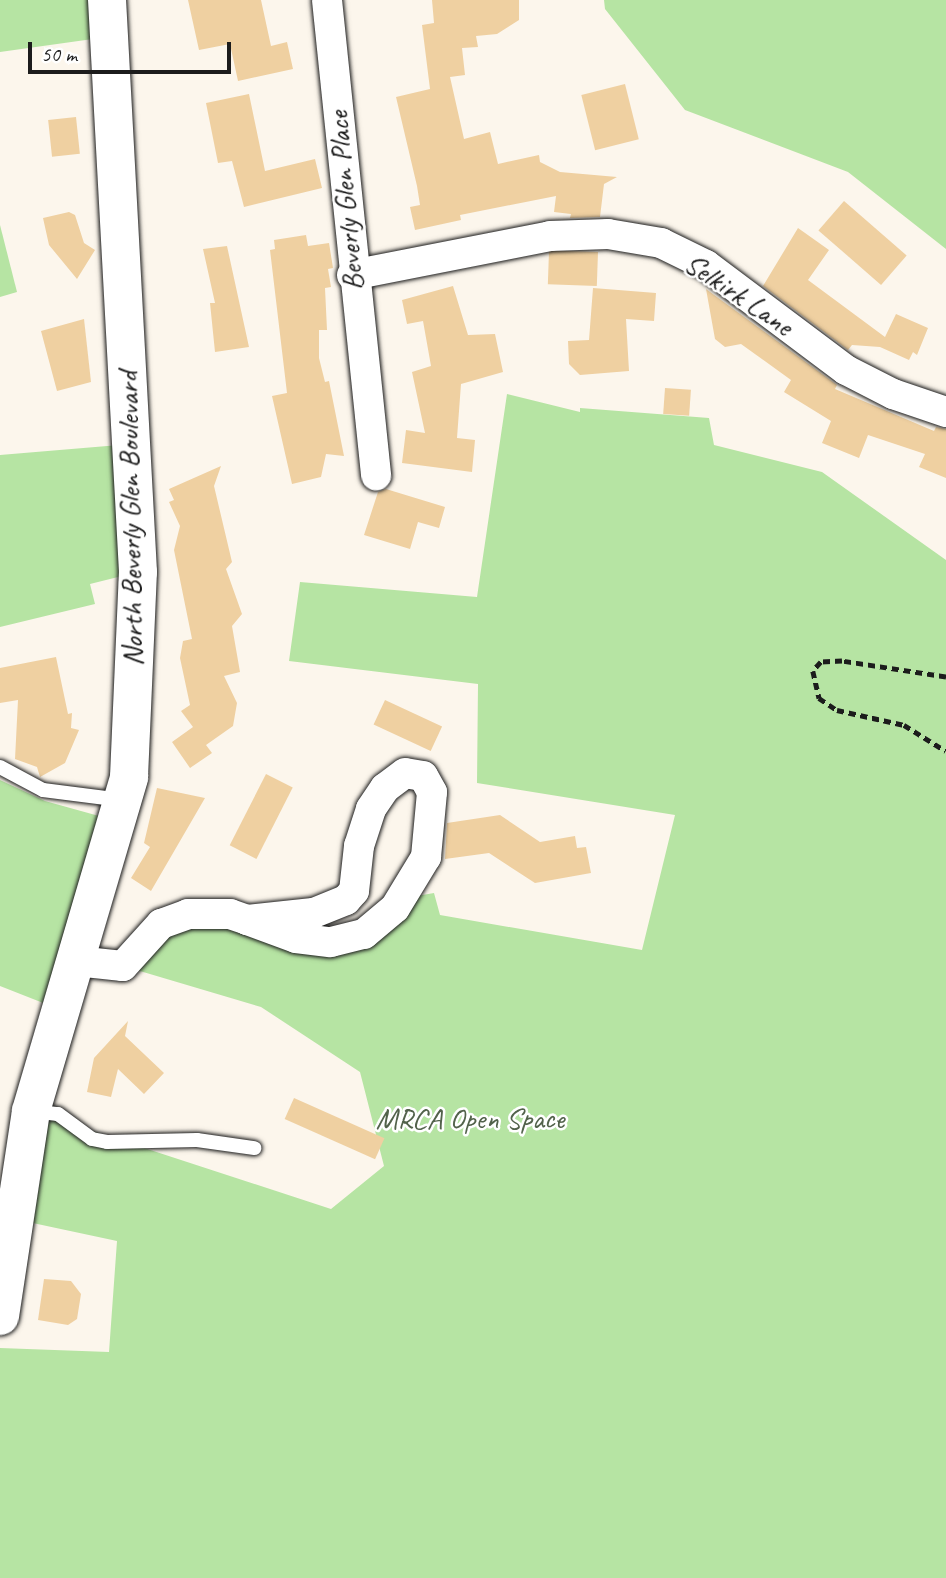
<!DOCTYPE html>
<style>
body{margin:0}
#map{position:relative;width:946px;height:1578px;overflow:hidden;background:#fcf6ec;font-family:Caveat,sans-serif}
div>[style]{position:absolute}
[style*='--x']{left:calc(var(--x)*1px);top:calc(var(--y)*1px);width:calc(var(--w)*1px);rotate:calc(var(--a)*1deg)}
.green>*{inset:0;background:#b6e4a3}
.building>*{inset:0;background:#efd0a1;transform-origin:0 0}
.path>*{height:4.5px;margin-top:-2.25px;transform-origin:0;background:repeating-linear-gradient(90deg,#1c1c1c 0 7px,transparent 0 12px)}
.roads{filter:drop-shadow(0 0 2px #1c1c1c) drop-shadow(0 0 2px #1c1c1c)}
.lane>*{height:14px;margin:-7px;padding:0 7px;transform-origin:7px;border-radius:7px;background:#fff}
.street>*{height:30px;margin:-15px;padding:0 15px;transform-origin:15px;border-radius:15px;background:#fff}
.secondary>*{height:38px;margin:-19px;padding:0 19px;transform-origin:19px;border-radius:19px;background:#fff}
span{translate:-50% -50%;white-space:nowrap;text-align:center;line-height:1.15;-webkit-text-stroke:5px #fff;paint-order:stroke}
.street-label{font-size:30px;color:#1c1c1c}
.park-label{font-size:30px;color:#52624b}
.scale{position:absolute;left:28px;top:42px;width:203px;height:32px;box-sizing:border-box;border:4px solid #1c1c1c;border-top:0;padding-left:9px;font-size:21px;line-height:24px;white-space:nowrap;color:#1c1c1c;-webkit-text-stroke:5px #fff;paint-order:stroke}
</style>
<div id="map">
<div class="green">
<i style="clip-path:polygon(0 0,107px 0,107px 37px,0 52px)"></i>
<i style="clip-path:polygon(604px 0,946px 0,946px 249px,848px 172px,685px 110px,605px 9px)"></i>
<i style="clip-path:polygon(0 225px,17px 292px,0 297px)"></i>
<i style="clip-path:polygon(507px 394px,580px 412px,580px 408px,709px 418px,714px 445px,822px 472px,946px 560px,946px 1578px,0 1578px,0 1348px,109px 1352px,117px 1241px,14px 1219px,31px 1111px,331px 1209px,384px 1166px,360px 1072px,261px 1007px,123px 966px,188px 914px,331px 942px,405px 898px,434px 893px,440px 915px,642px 950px,675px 815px,477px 783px,478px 684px,289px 661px,300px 582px,477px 597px)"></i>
<i style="clip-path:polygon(131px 444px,138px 572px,90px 584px,95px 604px,0 627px,0 455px)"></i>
<i style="clip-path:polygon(0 780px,45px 801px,117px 821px,61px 1010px,0 986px)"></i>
</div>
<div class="building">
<i style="clip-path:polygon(188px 0,261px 0,271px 46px,287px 42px,293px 69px,238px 81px,230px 44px,199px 50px)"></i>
<i style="clip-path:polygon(432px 0,519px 0,519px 20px,497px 34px,476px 36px,478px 47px,462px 48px,465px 75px,450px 77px,464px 139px,490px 132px,498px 164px,539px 155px,540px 162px,560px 172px,617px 177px,604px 184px,600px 217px,570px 218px,571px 214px,554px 212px,556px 196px,460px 215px,461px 220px,415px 230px,410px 207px,420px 205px,417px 186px,396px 97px,430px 89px,422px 25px,434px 23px)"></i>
<i style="left:625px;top:84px;width:57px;height:45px;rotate:76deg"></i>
<i style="clip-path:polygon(249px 94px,265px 171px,315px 159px,322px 188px,244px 207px,232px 161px,218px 163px,206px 103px)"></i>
<i style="left:76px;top:117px;width:37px;height:28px;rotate:84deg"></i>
<i style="left:844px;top:201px;width:83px;height:39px;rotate:41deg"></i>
<i style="clip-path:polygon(69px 212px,75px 215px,84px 243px,95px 250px,77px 279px,49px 245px,43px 218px)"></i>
<i style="clip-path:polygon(798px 228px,829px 250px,808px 280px,885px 337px,896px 314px,928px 328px,917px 355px,913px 352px,909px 360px,880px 347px,852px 345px,848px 350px,763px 286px)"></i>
<i style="clip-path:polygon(306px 235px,308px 246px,329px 243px,333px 268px,328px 269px,331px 287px,325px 288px,327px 330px,319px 330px,319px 358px,325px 382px,329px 381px,344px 456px,326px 454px,321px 477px,292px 484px,272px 396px,287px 393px,270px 250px,275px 249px,274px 240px)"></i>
<i style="clip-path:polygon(227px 246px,249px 347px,215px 352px,210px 303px,215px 303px,203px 249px)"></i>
<i style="left:598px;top:252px;width:34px;height:49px;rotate:92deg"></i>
<i style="clip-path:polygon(453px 286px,468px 335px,495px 334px,503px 372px,461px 384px,457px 438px,475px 440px,472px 472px,402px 463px,406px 430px,425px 433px,412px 372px,431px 366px,423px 321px,407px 324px,402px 300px)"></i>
<i style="clip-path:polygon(593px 288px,656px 293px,654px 321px,626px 319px,629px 371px,580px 375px,569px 364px,568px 341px,589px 340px)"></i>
<i style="clip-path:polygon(706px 289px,837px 385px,835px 389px,934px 431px,936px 427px,946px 429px,946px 478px,919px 467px,925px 454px,868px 435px,859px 458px,822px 443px,831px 421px,784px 392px,791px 380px,741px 344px,725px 347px,715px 339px)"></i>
<i style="clip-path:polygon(84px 319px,91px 382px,57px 391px,41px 331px)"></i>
<i style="left:665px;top:388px;width:26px;height:26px;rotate:4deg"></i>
<i style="clip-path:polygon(221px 466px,214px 486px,232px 562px,226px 569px,242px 614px,232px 626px,240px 672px,224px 676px,237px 703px,233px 726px,206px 745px,212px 753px,190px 768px,172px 742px,193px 727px,181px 711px,190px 705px,180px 658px,183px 641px,192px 639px,174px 550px,180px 526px,169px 502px,174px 500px,169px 489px)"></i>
<i style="clip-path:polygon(386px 489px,445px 507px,439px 528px,418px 522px,410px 549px,364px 535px,378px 492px)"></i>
<i style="clip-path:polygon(56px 657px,68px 714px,72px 713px,71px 728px,79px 730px,65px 763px,40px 777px,37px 767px,15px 759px,18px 700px,0 703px,0 668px)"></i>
<i style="left:385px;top:700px;width:63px;height:27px;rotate:25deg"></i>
<i style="left:266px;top:774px;width:30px;height:80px;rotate:27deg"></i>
<i style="clip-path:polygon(157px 788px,205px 798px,151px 891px,131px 878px,150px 847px,144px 843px)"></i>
<i style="clip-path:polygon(500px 815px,540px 842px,575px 836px,577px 848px,586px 847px,591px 873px,535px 883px,489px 853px,445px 859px,447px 823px)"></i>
<i style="clip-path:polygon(128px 1021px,125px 1036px,164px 1073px,144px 1094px,118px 1069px,111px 1097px,87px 1092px,94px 1058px)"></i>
<i style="left:294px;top:1098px;width:99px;height:23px;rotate:24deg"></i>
<i style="clip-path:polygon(44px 1279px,71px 1281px,81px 1294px,77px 1319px,68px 1325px,38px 1320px)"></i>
</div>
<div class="path">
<i style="--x:946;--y:677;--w:105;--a:-171.3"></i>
<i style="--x:842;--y:661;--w:21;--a:177"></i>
<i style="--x:821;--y:662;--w:12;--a:132"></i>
<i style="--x:813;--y:671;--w:28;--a:77"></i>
<i style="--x:819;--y:698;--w:22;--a:34"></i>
<i style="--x:837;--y:710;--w:69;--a:12.6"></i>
<i style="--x:904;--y:725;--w:49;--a:31.8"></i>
</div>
<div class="roads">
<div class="lane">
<i style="--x:0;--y:767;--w:49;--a:28.1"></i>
<i style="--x:43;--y:790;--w:79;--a:7.3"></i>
<i style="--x:32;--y:1111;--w:26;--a:7"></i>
<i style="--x:58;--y:1114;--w:42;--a:36.3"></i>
<i style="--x:92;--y:1139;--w:15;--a:11"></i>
<i style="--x:107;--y:1142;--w:90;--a:-1.3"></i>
<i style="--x:197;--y:1140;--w:58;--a:8"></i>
</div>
<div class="street">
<i style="--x:327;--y:0;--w:478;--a:84.1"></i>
<i style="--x:352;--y:275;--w:202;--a:-11.1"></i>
<i style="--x:550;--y:236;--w:58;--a:-2"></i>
<i style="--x:608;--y:234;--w:54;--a:9.6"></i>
<i style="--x:661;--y:243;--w:50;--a:26.1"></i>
<i style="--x:706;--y:265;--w:175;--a:36.9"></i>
<i style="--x:846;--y:370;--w:53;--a:27.1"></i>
<i style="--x:893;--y:394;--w:56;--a:18.8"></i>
<i style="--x:76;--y:961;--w:47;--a:6.1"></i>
<i style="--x:123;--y:966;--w:57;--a:-47.9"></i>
<i style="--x:161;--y:924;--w:29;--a:-20"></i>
<i style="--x:188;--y:914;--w:42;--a:0"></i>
<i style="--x:230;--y:914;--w:18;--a:19"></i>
<i style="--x:247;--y:920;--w:52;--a:20.2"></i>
<i style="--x:296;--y:938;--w:35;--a:7"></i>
<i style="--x:331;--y:942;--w:34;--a:-14"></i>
<i style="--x:364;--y:934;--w:40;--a:-40"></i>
<i style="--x:395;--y:908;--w:60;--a:-58.7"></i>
<i style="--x:426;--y:857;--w:65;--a:-84.7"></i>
<i style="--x:432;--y:792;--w:18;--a:-119"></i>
<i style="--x:423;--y:776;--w:18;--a:-171"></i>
<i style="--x:405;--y:773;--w:25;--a:143"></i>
<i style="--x:385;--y:788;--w:25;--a:124"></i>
<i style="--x:371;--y:809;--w:39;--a:108"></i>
<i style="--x:359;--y:846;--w:45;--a:96.3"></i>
<i style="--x:354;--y:891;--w:12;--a:132"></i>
<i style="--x:346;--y:900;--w:35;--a:158"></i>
<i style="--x:313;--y:913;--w:66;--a:173.9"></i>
</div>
<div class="secondary">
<i style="--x:0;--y:1316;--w:207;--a:-81.4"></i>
<i style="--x:31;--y:1111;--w:348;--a:-73.6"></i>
<i style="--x:129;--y:777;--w:205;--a:-87.5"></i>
<i style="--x:138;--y:572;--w:573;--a:-93.1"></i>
</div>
</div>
<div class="street-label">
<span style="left:345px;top:201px;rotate:-95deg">Beverly Glen Place</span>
<span style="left:739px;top:294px;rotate:34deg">Selkirk Lane</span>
<span style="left:130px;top:519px;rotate:-91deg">North Beverly Glen Boulevard</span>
</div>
<div class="park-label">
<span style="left:470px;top:1118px">MRCA Open Space</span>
</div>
<div class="scale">50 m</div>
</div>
